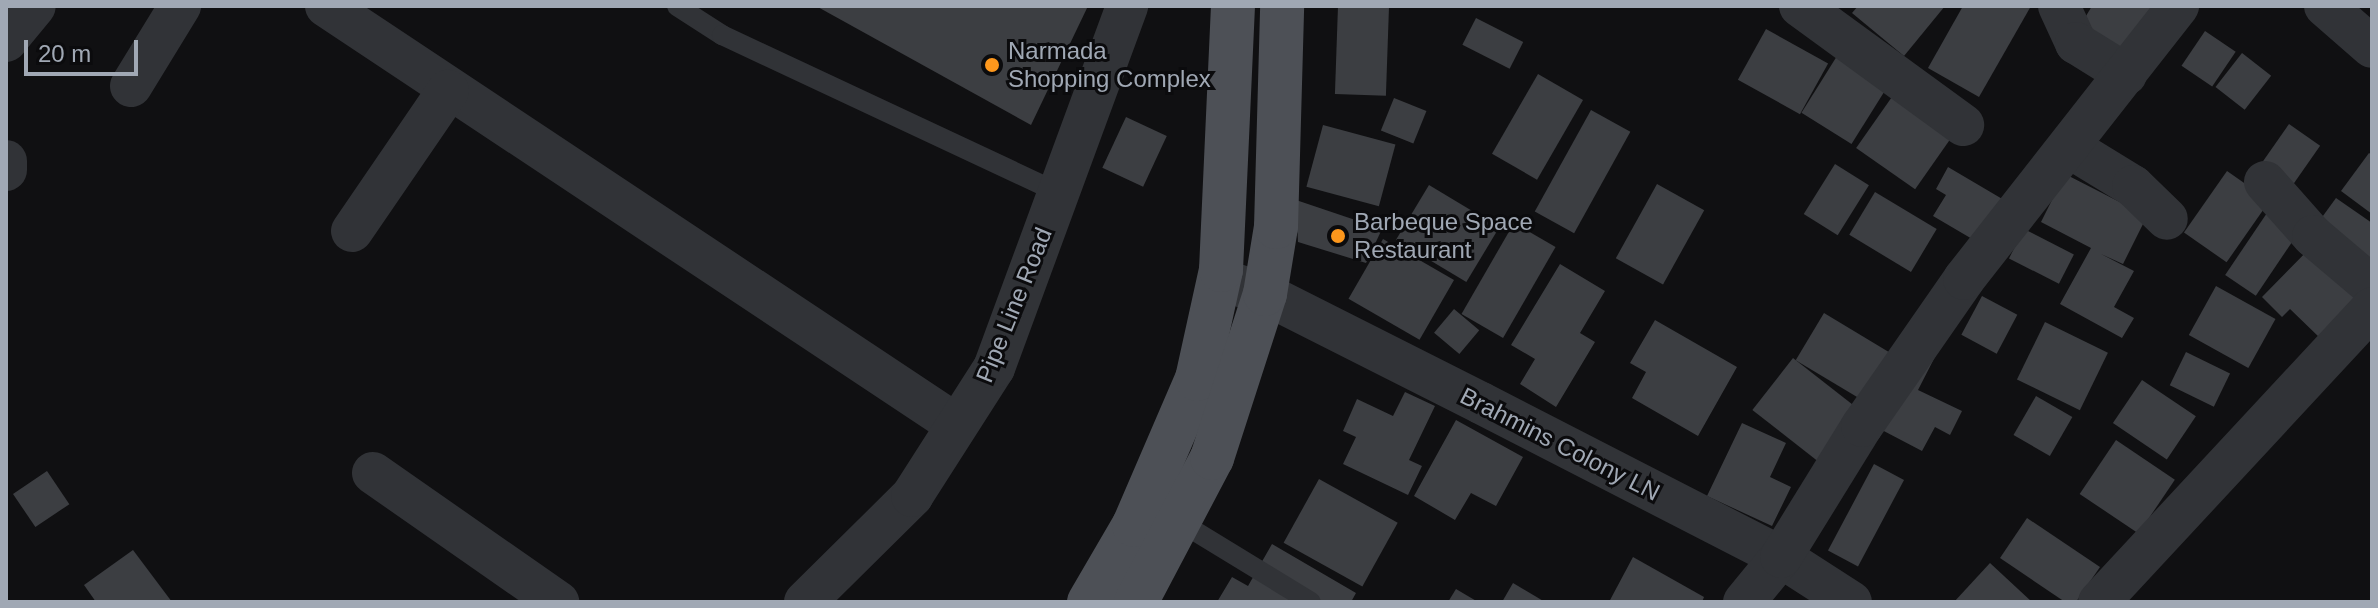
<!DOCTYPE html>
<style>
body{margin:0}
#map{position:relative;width:2378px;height:608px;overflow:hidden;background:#101012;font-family:Helvetica,sans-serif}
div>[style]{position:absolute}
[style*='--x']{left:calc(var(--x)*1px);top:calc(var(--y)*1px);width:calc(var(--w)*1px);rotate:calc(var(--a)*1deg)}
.building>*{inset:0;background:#3c3e42;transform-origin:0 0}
.lane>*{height:20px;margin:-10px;padding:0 10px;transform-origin:10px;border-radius:10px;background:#313337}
.street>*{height:42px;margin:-21px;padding:0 21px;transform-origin:21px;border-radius:21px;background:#313337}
.primary>*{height:44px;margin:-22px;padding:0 22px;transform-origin:22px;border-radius:22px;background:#4d5056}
.dots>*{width:22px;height:22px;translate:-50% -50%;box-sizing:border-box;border:4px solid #0b0b0d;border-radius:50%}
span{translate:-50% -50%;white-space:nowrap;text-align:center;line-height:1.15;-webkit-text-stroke:6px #0b0b0d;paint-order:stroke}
.poi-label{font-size:24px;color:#a0a8b4}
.left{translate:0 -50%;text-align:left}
.street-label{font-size:24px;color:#a0a8b4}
.frame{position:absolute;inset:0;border:8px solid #a0a8b4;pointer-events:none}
.scale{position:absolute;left:24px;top:40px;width:114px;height:36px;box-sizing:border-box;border:4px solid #a0a8b4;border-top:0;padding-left:10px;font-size:24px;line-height:28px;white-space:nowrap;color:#a0a8b4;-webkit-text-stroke:6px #0b0b0d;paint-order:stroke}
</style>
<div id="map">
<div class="building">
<i style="clip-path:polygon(816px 6px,1088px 6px,1031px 125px)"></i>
<i style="left:1338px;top:6px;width:51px;height:88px;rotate:2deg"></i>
<i style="clip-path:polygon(1858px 6px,1945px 6px,1904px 56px,1852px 13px)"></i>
<i style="clip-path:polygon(1963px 6px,2031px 6px,1979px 97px,1928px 68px)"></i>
<i style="clip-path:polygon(2092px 6px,2153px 6px,2122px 58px,2077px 31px)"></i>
<i style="left:1476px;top:18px;width:53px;height:30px;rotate:27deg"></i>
<i style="left:1766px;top:29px;width:71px;height:58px;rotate:29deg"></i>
<i style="left:2205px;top:31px;width:37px;height:42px;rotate:34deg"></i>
<i style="left:2242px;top:53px;width:37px;height:43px;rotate:38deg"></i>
<i style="left:1837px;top:56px;width:59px;height:67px;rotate:32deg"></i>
<i style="left:1538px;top:74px;width:52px;height:92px;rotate:30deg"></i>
<i style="left:1894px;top:94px;width:72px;height:66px;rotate:35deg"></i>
<i style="left:1394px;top:98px;width:35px;height:35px;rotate:22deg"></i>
<i style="left:1591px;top:110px;width:45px;height:116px;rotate:29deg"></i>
<i style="left:1126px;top:117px;width:45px;height:56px;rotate:25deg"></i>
<i style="left:2289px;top:124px;width:38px;height:49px;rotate:35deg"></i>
<i style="left:1323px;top:125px;width:75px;height:64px;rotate:15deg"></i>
<i style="clip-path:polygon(2369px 153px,2372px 155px,2372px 214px,2341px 191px)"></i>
<i style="left:1835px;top:164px;width:40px;height:59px;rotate:32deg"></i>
<i style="clip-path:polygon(1948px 167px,2004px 200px,1979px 243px,1933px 216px,1946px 195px,1936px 189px)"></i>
<i style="left:2227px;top:171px;width:52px;height:75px;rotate:35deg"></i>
<i style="clip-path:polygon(2065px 174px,2147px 216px,2123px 264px,2101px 254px,2134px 271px,2114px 307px,2134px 318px,2122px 338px,2060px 304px,2091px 248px,2041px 222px)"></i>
<i style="left:1657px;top:184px;width:54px;height:85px;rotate:29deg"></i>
<i style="left:1429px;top:185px;width:82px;height:64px;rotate:31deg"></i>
<i style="left:1875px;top:192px;width:72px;height:50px;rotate:31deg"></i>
<i style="clip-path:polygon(2336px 198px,2372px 223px,2372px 273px,2312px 231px)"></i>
<i style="clip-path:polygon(1296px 200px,1382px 229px,1366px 263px,1298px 242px)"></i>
<i style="left:2271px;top:207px;width:37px;height:82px;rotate:34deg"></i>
<i style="left:1514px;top:223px;width:48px;height:105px;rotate:30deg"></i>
<i style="left:2024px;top:229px;width:56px;height:33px;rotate:27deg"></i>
<i style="left:1383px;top:239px;width:82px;height:69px;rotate:30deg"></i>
<i style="clip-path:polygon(2315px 243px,2365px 293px,2320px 338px,2290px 309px,2282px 317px,2262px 297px)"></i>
<i style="clip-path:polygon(1560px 264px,1605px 291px,1580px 333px,1595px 342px,1556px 407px,1520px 384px,1535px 359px,1511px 345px)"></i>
<i style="left:2216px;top:286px;width:68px;height:56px;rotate:29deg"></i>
<i style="left:1982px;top:296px;width:40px;height:44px;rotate:28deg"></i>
<i style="left:1454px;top:309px;width:33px;height:31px;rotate:40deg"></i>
<i style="left:1824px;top:313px;width:77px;height:55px;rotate:31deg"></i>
<i style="clip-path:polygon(1655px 320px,1737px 367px,1698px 436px,1632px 398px,1646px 372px,1630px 363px)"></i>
<i style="left:2045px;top:322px;width:70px;height:64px;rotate:26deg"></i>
<i style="clip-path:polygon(1938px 351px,1918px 390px,1962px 411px,1950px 435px,1935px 427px,1922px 451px,1880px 429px)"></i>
<i style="left:2186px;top:352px;width:49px;height:37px;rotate:26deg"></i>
<i style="left:1793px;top:358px;width:86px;height:66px;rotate:38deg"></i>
<i style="left:2142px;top:380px;width:65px;height:52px;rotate:34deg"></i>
<i style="clip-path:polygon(1405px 392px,1435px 406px,1409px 460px,1422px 466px,1408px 495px,1343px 464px,1356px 437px,1343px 431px,1357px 399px,1393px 416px)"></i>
<i style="left:2036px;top:396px;width:42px;height:45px;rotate:30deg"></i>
<i style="clip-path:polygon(1456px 420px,1523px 457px,1496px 506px,1471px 493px,1455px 520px,1414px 496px)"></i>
<i style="clip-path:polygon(1742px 423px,1786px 443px,1770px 477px,1791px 487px,1772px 526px,1707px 496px)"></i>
<i style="left:2116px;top:440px;width:71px;height:65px;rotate:34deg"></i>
<i style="left:1874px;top:464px;width:34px;height:98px;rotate:28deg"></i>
<i style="left:47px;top:471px;width:40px;height:41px;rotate:56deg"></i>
<i style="left:1319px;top:479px;width:90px;height:73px;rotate:29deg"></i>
<i style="clip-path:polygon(2027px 518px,2100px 567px,2076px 602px,2065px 602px,2000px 558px)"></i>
<i style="clip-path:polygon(1272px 544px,1356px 593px,1351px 602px,1217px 602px,1232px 577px,1248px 586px)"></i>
<i style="clip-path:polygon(133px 550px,172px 602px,96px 602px,84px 585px)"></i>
<i style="clip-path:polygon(1633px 557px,1704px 597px,1702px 602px,1609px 602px)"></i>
<i style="clip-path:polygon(1990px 563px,2032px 602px,1954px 602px)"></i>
<i style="clip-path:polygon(1513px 583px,1545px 602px,1502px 602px)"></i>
<i style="clip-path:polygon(1456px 589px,1478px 602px,1448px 602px)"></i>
</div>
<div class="lane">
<i style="--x:677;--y:6;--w:54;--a:32.8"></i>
<i style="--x:722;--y:35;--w:373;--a:25.1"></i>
<i style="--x:1180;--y:522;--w:153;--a:31.4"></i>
</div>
<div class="street">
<i style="--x:326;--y:6;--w:757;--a:33.59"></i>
<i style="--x:1800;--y:6;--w:202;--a:36.1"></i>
<i style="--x:2059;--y:6;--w:41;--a:65.3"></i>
<i style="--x:2076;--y:43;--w:59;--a:31.8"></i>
<i style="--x:2325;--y:6;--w:62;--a:41.1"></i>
<i style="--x:6;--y:41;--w:45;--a:-50.4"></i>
<i style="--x:131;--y:86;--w:94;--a:-58.5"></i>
<i style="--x:2069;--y:147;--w:75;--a:31.4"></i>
<i style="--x:2133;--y:186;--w:47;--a:44.1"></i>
<i style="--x:6;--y:161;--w:9;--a:90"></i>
<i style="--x:2265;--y:182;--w:72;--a:48.4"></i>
<i style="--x:2313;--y:236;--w:77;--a:40.3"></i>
<i style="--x:352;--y:231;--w:170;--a:-55.6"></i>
<i style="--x:1219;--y:279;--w:48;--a:18.1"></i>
<i style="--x:1265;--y:294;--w:242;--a:26.8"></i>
<i style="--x:1481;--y:403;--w:337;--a:27.2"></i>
<i style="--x:1781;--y:557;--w:83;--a:32.7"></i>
<i style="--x:373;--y:473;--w:226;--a:34.9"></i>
<i style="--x:805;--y:602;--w:151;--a:-44.7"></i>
<i style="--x:912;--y:496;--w:152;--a:-57.4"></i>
<i style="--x:994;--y:368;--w:386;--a:-69.8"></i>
<i style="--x:1744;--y:602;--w:58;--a:-50.6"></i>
<i style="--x:1781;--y:557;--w:154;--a:-58.3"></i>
<i style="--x:1862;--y:426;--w:179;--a:-55.2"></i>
<i style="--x:1964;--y:279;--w:347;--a:-51.9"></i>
<i style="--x:2099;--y:602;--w:401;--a:-47.1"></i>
</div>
<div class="primary">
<i style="--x:1089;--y:602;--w:89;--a:-59.7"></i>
<i style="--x:1134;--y:525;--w:159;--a:-66.7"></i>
<i style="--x:1197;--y:379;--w:112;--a:-77.6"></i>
<i style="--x:1221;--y:270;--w:264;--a:-87.4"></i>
<i style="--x:1136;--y:602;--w:163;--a:-62.2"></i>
<i style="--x:1212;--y:458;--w:172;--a:-72.1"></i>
<i style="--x:1265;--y:294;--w:68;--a:-80.7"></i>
<i style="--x:1276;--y:227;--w:221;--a:-88.4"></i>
</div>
<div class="dots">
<i style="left:992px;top:65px;background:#fd971c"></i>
<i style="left:1338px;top:236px;background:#fd971c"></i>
</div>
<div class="poi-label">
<span class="left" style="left:1008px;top:65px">Narmada<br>Shopping Complex</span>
<span class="left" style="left:1354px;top:236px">Barbeque Space<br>Restaurant</span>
</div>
<div class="street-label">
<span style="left:1014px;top:305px;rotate:-68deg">Pipe Line Road</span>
<span style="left:1560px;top:444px;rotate:27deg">Brahmins Colony LN</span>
</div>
<div class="frame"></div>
<div class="scale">20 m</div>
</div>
